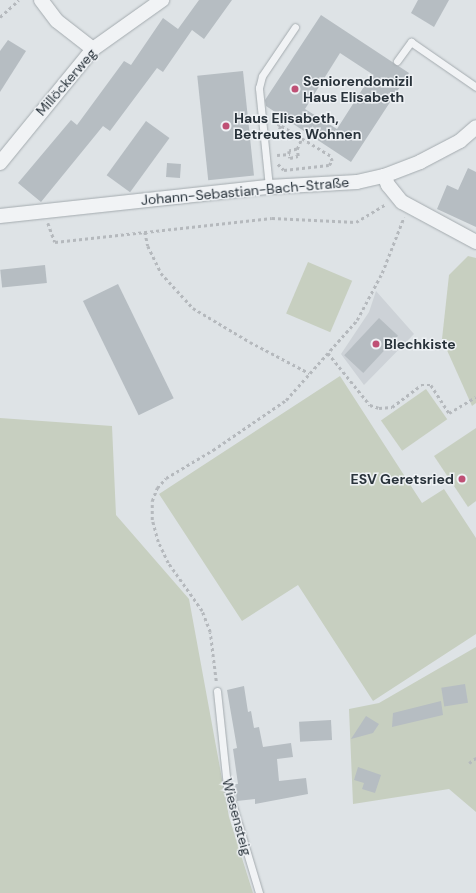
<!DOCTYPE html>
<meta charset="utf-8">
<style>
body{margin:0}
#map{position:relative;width:476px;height:893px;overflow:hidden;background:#dee3e6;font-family:"DM Sans",sans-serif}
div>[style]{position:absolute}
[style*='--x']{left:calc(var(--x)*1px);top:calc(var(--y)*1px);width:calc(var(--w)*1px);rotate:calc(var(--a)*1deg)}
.built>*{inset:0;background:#cdd2d7}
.green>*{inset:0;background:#c7cfc0;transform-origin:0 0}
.building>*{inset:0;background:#b6bdc2;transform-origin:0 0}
.path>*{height:2.5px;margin-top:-1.25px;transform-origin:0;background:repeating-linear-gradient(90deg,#b5b9bd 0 3px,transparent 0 6px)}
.roads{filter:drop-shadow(0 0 1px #a4abaf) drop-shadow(0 0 1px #a4abaf)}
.lane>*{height:7px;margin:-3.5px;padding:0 3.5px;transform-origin:3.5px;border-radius:3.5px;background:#f1f3f5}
.street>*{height:14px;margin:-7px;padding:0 7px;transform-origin:7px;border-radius:7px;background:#f1f3f5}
.dots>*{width:11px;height:11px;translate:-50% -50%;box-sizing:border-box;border:2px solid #eef1f4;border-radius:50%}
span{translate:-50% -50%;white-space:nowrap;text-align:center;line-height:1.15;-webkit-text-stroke:3px #eef1f4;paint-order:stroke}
.poi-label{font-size:14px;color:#29333b;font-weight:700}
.left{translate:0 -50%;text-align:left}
.right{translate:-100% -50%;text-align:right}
.street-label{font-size:14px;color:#29333b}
</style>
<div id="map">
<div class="built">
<i style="clip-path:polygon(376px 291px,414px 334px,364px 385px,341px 354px,369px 312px)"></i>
</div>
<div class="green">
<i style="clip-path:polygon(468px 256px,476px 258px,476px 403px,472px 406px,442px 339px,449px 275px)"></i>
<i style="left:308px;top:262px;width:48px;height:56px;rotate:23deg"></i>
<i style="clip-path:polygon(340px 376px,422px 503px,444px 489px,476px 538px,476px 634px,373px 701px,298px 585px,242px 621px,159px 494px)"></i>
<i style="left:426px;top:389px;width:37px;height:55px;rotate:55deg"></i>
<i style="clip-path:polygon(0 418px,112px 426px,116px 515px,189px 599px,229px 817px,253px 893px,0 893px)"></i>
<i style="clip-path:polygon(476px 428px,476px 501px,468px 507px,434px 456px)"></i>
<i style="clip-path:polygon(476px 647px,476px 812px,449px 789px,353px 804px,349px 709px,379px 703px)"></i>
</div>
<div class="building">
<i style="clip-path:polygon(199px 0,232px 0,204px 39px,192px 30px,163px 72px,157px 68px,110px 131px,103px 126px,41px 202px,18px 183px,71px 120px,77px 125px,124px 61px,131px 65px,163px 18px,178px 29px)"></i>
<i style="clip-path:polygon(418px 0,449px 0,434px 27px,411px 13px)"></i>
<i style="clip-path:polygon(evenodd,321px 15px,409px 73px,351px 162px,266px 106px,265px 100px,321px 15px,340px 53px,372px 74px,337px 129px,305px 109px,340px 53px)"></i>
<i style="clip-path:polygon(8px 40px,26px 51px,0 92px,0 51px)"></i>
<i style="left:243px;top:71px;width:105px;height:46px;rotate:84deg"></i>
<i style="left:146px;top:121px;width:29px;height:67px;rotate:36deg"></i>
<i style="left:167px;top:163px;width:14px;height:14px;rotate:4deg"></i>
<i style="clip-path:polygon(468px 168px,476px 172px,476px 227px,437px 209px,447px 185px,458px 190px)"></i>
<i style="left:45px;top:265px;width:18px;height:45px;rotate:84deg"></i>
<i style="left:118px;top:284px;width:127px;height:39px;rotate:64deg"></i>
<i style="left:379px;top:318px;width:26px;height:51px;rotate:43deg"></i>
<i style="left:465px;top:684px;width:19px;height:24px;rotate:81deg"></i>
<i style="clip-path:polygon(244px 686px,248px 712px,251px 711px,254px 728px,259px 727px,263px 747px,291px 743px,293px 757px,277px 759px,279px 781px,306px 778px,308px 794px,255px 804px,255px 799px,237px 801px,235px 784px,238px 784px,233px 749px,237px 748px,227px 690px)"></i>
<i style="clip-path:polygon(441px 701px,443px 715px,392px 727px,393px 713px)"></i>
<i style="clip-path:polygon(366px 716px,379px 724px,373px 733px,351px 739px)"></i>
<i style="left:331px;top:720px;width:20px;height:32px;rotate:87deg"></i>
<i style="clip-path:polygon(358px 767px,381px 775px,375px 793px,362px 789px,364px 783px,354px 780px)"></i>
</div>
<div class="path">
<i style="--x:0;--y:17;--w:25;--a:-42"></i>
<i style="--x:273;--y:120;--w:10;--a:37"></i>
<i style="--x:281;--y:126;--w:14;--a:111"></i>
<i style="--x:297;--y:149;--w:8;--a:166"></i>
<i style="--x:289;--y:151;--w:7;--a:82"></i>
<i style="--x:290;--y:158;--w:8;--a:-14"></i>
<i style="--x:298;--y:156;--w:7;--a:-98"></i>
<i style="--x:297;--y:149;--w:12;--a:-66"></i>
<i style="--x:277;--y:155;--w:13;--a:-4"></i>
<i style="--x:278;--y:164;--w:8;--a:45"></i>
<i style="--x:284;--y:170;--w:45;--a:-6.3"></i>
<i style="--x:329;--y:165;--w:5;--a:-53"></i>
<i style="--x:332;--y:161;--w:5;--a:-112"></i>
<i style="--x:330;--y:156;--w:57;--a:-148.5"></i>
<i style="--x:48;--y:223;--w:20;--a:70"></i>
<i style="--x:55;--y:242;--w:218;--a:-6.3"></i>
<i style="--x:272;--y:218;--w:84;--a:2.7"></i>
<i style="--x:356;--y:222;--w:35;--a:-31"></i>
<i style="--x:145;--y:232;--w:14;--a:78"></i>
<i style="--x:148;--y:246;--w:30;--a:64"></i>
<i style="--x:161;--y:273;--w:47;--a:47.6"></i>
<i style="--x:193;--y:308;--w:66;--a:30.8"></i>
<i style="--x:250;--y:342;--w:67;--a:27.7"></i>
<i style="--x:328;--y:353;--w:67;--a:51.1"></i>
<i style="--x:370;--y:405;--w:9;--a:18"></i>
<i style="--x:379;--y:408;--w:13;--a:-4"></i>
<i style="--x:392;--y:407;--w:36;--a:-37"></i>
<i style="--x:421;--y:385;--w:10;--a:0"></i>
<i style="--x:431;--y:385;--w:33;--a:57"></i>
<i style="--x:449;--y:413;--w:31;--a:-31"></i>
<i style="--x:216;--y:681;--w:49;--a:-97"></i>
<i style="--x:210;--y:632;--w:22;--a:-111"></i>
<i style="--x:202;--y:611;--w:59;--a:-125.3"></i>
<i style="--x:168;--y:563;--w:23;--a:-115"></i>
<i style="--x:158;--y:542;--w:23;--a:-105"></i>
<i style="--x:152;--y:520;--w:19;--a:-90"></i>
<i style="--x:152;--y:501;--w:14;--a:-69"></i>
<i style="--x:157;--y:488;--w:13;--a:-48"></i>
<i style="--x:166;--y:478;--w:55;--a:-30.8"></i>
<i style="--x:213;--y:450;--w:88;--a:-34.4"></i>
<i style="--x:286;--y:400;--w:107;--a:-48.4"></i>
<i style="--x:357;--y:320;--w:53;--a:-62"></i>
<i style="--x:382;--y:273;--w:60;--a:-68.6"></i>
<i style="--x:469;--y:763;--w:9;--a:-36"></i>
</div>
<div class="roads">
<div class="lane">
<i style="--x:397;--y:61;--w:24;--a:-54"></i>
<i style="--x:411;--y:42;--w:79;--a:34.7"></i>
<i style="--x:269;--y:187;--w:100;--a:-95.8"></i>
<i style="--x:259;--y:88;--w:12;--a:-76"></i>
<i style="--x:262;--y:76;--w:59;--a:-56"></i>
<i style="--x:217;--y:691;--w:96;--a:84"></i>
<i style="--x:227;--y:786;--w:112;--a:73.3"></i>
</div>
<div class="street">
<i style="--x:41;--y:0;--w:26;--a:53"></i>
<i style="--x:57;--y:21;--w:46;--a:37.9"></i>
<i style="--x:0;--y:163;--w:147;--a:-50.8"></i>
<i style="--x:93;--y:49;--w:85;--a:-35.4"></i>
<i style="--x:384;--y:176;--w:10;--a:66"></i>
<i style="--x:388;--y:185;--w:22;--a:51"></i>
<i style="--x:402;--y:202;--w:84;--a:28.4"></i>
<i style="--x:0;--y:216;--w:271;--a:-6.2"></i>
<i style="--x:269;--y:187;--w:88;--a:-3.3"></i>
<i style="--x:357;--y:182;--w:28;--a:-13"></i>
<i style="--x:384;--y:176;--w:39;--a:-21"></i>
<i style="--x:420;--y:162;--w:45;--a:-27.7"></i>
<i style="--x:460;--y:141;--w:21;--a:-41"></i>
</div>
</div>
<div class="dots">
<i style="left:295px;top:89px;background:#bf5075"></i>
<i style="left:226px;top:126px;background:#bf5075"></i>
<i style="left:376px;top:344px;background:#bf5075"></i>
<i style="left:462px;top:479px;background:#bf5075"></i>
</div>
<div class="poi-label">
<span class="left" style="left:303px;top:89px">Seniorendomizil<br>Haus Elisabeth</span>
<span class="left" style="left:234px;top:126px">Haus Elisabeth,<br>Betreutes Wohnen</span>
<span class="left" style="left:384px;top:344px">Blechkiste</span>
<span class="right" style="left:454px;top:479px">ESV Geretsried</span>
</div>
<div class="street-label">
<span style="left:66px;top:82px;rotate:-49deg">Millöckerweg</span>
<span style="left:245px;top:191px;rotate:-5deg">Johann-Sebastian-Bach-Straße</span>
<span style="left:237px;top:817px;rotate:75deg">Wiesensteig</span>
</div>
</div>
